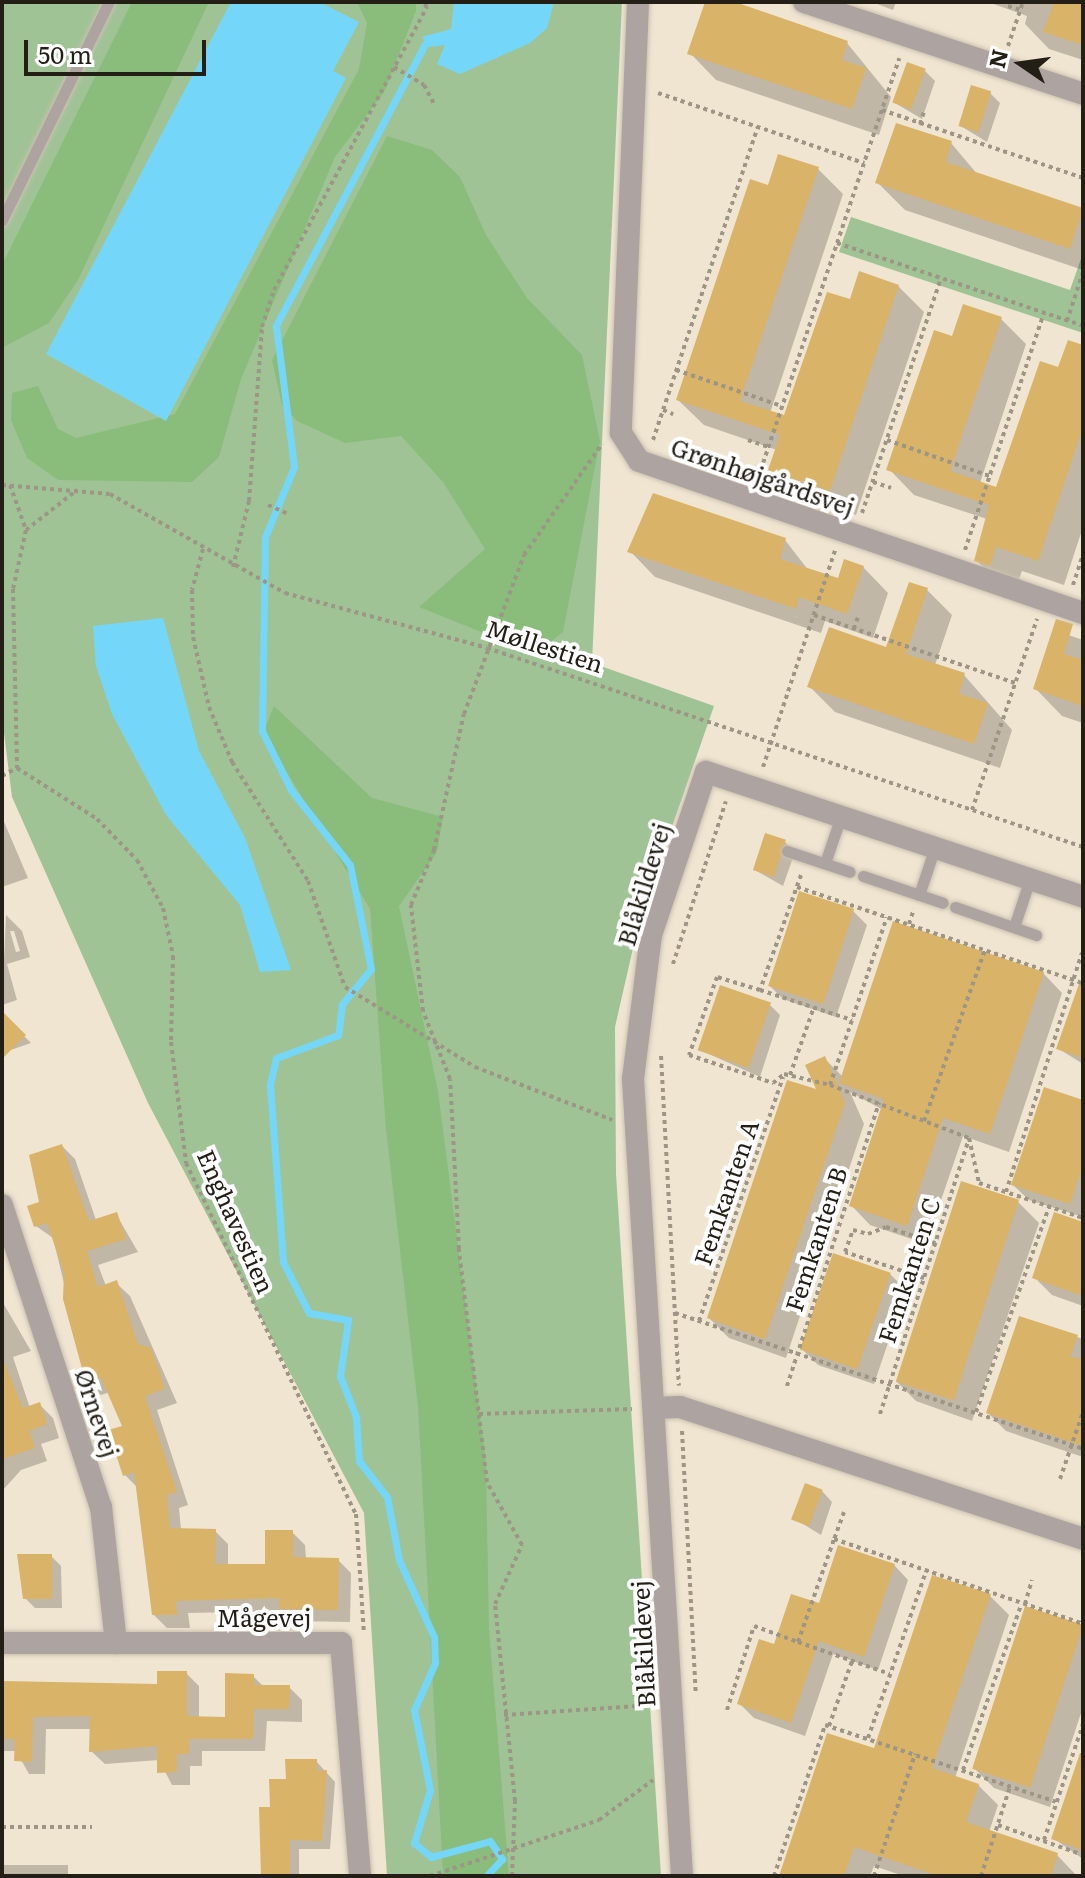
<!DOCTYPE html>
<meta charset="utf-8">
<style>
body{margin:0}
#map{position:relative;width:1085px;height:1878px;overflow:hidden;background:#f0e5d1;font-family:Literata,serif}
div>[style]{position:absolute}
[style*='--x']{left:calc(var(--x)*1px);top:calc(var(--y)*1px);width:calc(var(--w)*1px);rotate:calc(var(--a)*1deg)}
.green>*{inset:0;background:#a0c396}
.forest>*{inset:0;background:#8abc7b}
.water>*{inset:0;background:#74d7f9}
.shadow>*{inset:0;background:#0003;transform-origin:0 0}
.stream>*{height:7px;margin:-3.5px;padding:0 3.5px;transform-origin:3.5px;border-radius:3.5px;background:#74d7f9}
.building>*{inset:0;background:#d9b367;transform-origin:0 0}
.path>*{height:4px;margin-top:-2px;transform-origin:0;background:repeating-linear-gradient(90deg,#9d9585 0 4px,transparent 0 8px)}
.roads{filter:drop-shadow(0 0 2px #cbc1b0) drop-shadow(0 0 2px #cbc1b0)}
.lane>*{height:11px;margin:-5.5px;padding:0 5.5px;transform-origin:5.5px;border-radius:5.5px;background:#ada3a0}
.street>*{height:22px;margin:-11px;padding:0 11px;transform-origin:11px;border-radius:11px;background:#ada3a0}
span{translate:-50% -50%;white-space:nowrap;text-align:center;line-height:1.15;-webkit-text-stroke:8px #fff;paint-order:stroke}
.street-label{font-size:24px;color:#231f17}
.frame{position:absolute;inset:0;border:4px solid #231f17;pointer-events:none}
.north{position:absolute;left:981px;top:24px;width:80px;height:80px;-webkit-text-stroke:6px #fff;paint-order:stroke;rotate:283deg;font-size:22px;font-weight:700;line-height:32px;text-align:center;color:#231f17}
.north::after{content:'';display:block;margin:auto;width:28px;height:36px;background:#231f17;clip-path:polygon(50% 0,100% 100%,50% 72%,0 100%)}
.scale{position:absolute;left:24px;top:40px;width:182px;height:36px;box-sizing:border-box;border:4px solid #231f17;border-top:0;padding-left:10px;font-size:24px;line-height:28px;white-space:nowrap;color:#231f17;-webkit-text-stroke:6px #fff;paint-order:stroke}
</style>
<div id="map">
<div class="green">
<i style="clip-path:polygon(2px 2px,622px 2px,592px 663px,714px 706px,639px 922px,615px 1027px,616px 1174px,661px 1876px,387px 1876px,364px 1513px,148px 1103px,12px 797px,2px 717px)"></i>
<i style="clip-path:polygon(851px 217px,1070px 290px,1083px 253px,1083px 333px,839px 252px)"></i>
</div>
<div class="forest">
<i style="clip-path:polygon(132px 2px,209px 2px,78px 280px,49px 323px,2px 348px,2px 265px)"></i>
<i style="clip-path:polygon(357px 2px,416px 2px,416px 11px,384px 92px,335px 157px,241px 379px,219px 457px,192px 482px,58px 480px,27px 458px,11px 420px,12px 393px,38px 386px,58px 429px,76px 438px,175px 414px,359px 69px,367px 23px)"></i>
<i style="clip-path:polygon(387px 136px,432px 150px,460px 177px,486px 235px,527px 298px,582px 355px,600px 441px,563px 632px,536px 654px,419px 607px,485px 549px,443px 482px,401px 436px,345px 443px,297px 421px,282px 405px,272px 360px)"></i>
<i style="clip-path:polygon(274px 706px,372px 798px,443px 817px,437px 852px,399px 906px,438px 1091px,486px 1463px,489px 1629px,509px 1876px,443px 1876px,418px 1406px,386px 1129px,370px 909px,263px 733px)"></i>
</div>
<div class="water">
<i style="clip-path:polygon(231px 2px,319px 2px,359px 22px,333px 71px,346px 78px,166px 421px,46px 354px)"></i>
<i style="clip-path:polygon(454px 2px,554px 2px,547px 28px,530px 43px,460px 74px,437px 64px,445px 45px,429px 47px,422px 37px,451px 29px)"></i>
<i style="clip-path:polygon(163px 618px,199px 751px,245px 838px,291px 970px,260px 972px,240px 905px,166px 815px,112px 714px,96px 666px,93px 626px)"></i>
</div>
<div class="shadow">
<i style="clip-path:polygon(707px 2px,728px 2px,847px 43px,891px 97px,879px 135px,716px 80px,690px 53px)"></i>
<i style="clip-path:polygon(872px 2px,896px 2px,893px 10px)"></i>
<i style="clip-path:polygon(988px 2px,1083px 2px,1083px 60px,1049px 49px,1025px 24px,1027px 16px)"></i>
<i style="clip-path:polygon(925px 71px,935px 81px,922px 119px,895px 103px)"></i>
<i style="clip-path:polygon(990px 93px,1000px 103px,987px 142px,959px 125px)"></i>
<i style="clip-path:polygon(951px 143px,978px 175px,1083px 210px,1083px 270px,905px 210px,877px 182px)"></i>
<i style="clip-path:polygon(818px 169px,843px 194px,770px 413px,785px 418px,851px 302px,898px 286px,924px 312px,856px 515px,796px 495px,770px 469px,777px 450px,704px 425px,678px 400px,769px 188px)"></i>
<i style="clip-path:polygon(1001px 319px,1026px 344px,980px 483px,997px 489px,1083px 347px,1083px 527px,1064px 585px,1022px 571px,1015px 590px,1002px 586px,976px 560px,987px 519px,914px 495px,889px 469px,953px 339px)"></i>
<i style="clip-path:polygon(785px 540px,809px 571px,839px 581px,863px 567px,888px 593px,873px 638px,825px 621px,821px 633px,655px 577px,630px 551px)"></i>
<i style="clip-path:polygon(927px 590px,952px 615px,935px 665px,964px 675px,1012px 730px,1000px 768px,835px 712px,810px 687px,888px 649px)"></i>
<i style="clip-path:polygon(1054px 630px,1083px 640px,1083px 723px,1062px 716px,1035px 688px)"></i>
<i style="clip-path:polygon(2px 817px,28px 878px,2px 887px)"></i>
<i style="clip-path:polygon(785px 842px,795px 852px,783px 886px,755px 870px)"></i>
<i style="clip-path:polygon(853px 911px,867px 925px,836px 1017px,783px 999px,769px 985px)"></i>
<i style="clip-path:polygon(evenodd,6px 915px,22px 931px,30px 957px,7px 964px,17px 1000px,2px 1005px,6px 915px,10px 931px,14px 931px,20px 951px,16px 952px,10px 931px)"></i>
<i style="clip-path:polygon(1043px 973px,1062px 993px,1009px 1152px,963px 1136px,926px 1244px,870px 1225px,851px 1205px,883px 1110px,850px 1092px,864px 1124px,786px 1358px,729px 1338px,709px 1318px,820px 1093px,824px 1058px,843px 1077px)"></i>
<i style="clip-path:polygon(1083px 988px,1083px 1064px,1059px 1049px)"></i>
<i style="clip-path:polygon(770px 1005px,780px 1015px,760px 1077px,700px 1050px)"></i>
<i style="clip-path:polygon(2px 1014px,31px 1043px,2px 1053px)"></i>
<i style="clip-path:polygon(1083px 1102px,1083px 1217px,1029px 1200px,1013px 1185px)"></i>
<i style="clip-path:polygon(62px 1146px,75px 1159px,96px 1220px,116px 1214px,138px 1252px,98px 1265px,106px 1286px,116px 1283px,130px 1296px,177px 1403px,157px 1410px,188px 1505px,179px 1508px,181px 1530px,215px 1531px,228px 1544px,228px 1566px,267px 1566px,292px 1532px,305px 1545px,306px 1559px,338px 1560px,351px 1573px,350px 1622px,294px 1621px,284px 1611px,188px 1613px,190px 1628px,167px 1628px,153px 1614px,138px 1488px,124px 1474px,125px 1427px,110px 1392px,101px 1395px,88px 1382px,53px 1238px,36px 1226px)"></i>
<i style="clip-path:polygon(1018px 1202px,1039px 1223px,972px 1421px,916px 1401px,896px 1381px)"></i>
<i style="clip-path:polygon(1083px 1224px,1083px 1306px,1052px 1295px,1034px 1277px)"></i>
<i style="clip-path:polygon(890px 1274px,906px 1290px,874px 1384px,818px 1365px,803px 1350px)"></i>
<i style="clip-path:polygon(2px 1301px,31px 1351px,13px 1357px,30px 1408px,40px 1405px,53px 1418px,59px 1438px,41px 1444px,47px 1461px,21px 1470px,2px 1491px)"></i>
<i style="clip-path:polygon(1020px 1318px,1083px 1339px,1083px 1457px,1006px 1431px,988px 1413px)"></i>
<i style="clip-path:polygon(822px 1491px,832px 1502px,821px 1535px,795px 1519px)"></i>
<i style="clip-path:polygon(51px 1556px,61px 1566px,62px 1608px,35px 1608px,25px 1598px)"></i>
<i style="clip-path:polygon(894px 1565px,908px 1580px,878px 1670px,833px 1654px,805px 1736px,754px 1718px,740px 1704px,776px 1647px,820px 1606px)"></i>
<i style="clip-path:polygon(990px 1596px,1009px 1615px,955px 1778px,978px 1785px,998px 1805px,989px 1832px,1057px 1855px,1077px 1876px,904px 1876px,874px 1866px,870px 1876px,781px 1876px)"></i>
<i style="clip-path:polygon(1026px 1609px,1083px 1627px,1083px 1707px,1050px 1807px,994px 1788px,973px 1767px)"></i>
<i style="clip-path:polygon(186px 1673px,199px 1686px,199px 1718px,227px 1719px,253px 1676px,264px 1687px,289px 1687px,302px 1700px,302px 1722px,267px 1721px,265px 1751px,202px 1751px,202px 1766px,190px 1766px,190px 1785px,172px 1785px,159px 1760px,105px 1764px,91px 1751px,92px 1729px,46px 1729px,45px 1774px,29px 1774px,16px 1751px,2px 1751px,2px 1683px,159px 1686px)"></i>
<i style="clip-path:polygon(1083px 1749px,1083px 1859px,1053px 1838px)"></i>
<i style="clip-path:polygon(316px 1761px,335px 1782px,330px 1849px,299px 1849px,299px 1876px,263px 1876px,272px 1809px)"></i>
<i style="left:4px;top:1865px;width:64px;height:11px"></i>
<i style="clip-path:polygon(209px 1874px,211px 1876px,168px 1876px,168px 1875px)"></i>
</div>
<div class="stream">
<i style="--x:425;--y:44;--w:319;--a:117.9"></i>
<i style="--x:276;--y:326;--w:142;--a:82.7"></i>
<i style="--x:294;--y:467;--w:76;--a:112.5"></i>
<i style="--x:265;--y:537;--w:194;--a:90.9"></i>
<i style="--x:262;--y:731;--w:66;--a:63.8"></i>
<i style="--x:291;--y:790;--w:95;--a:51.8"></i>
<i style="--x:350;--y:865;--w:106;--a:78.6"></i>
<i style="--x:371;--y:969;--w:45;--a:129.6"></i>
<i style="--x:342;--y:1004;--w:31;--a:97"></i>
<i style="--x:338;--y:1035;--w:66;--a:159.6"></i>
<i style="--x:276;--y:1058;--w:28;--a:103"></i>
<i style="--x:270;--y:1085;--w:177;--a:85.8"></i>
<i style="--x:283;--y:1262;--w:57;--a:63"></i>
<i style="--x:309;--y:1313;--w:40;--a:10"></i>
<i style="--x:348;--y:1320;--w:57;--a:98.1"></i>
<i style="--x:340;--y:1376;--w:44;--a:68.7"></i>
<i style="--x:356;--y:1417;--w:44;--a:86.1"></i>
<i style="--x:359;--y:1461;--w:46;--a:52.1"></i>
<i style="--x:387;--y:1497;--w:64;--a:79.2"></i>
<i style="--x:399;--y:1560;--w:85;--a:65.6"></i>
<i style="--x:434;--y:1637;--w:26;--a:88"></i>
<i style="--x:435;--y:1663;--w:51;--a:114.1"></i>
<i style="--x:414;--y:1710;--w:82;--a:78.7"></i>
<i style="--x:430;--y:1790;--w:55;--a:106.8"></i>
<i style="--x:414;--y:1843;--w:22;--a:39"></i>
<i style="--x:431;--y:1857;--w:61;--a:-15.2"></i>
<i style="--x:490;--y:1841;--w:22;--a:56"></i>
<i style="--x:502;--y:1859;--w:23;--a:133"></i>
</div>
<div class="building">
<i style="clip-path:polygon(705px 2px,735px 2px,848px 41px,842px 60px,866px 68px,852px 109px,687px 54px)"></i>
<i style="clip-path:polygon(1054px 2px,1083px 2px,1083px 45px,1043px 32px)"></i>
<i style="left:907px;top:62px;width:20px;height:43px;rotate:20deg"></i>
<i style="left:971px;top:85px;width:21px;height:43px;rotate:17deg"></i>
<i style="clip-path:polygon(896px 123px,952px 141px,946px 162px,1083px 208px,1070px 249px,875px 183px)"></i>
<i style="clip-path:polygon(778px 154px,819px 167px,740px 401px,784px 415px,827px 292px,850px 299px,859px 271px,899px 285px,830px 491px,768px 470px,780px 435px,676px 400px,750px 179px,768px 185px)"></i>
<i style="clip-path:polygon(963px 304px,1002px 317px,950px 471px,996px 487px,1040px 361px,1058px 367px,1068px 340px,1083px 345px,1083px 427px,1038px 561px,996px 547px,990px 566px,974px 561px,989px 505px,886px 470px,934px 330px,952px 336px)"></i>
<i style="clip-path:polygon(653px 493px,786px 538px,780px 559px,838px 578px,844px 559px,864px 566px,847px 614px,799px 597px,796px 609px,627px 552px)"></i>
<i style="clip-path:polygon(909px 582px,928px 588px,906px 654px,965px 673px,959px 694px,988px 703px,974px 744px,807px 687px,829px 627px,886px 647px)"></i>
<i style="clip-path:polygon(1056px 619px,1073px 624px,1064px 654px,1083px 660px,1083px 706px,1033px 689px)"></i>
<i style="left:765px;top:833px;width:22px;height:39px;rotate:18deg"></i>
<i style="left:799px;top:891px;width:58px;height:100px;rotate:18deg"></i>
<i style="clip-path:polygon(893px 921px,1044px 972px,990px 1134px,943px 1118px,907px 1226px,849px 1206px,884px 1099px,839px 1083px)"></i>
<i style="clip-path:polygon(1080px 981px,1083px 982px,1083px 1058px,1056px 1049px)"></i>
<i style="left:720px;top:985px;width:54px;height:69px;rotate:19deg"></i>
<i style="clip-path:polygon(2px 1011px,26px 1035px,2px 1059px)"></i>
<i style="clip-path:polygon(825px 1056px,845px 1103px,765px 1339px,707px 1318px,787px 1080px,816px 1089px,805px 1065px)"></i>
<i style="clip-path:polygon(1044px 1087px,1083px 1100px,1083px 1164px,1070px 1204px,1011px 1185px)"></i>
<i style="clip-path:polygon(62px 1144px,89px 1221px,117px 1212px,126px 1239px,87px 1251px,98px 1287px,117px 1280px,138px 1344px,151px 1348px,165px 1389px,145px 1396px,177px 1492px,167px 1495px,170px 1528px,216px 1529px,215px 1564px,265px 1564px,265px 1530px,293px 1530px,293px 1557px,339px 1558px,338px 1610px,279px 1609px,279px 1598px,176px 1601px,177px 1615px,152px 1615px,134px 1472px,123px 1476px,108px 1430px,122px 1426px,101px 1378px,86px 1383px,63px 1299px,64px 1273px,47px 1223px,34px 1227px,27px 1206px,39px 1202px,29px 1155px)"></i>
<i style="left:961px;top:1181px;width:61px;height:211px;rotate:18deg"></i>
<i style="clip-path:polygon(1054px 1212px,1083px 1222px,1083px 1296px,1032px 1278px)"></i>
<i style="left:833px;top:1253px;width:61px;height:102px;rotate:19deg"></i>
<i style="clip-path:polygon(1019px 1316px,1078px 1335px,1070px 1357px,1083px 1359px,1083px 1446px,986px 1413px)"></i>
<i style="clip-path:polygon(2px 1357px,23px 1408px,40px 1402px,47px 1424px,29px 1431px,35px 1448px,2px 1459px)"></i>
<i style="left:805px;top:1483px;width:19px;height:39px;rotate:21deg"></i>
<i style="clip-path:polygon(838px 1545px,895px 1564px,864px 1657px,819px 1641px,791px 1723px,737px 1704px,759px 1639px,774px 1644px,791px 1594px,819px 1603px)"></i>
<i style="clip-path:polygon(17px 1554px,52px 1554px,52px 1599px,23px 1599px)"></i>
<i style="clip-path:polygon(932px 1575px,991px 1594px,932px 1768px,979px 1784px,966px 1822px,1058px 1853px,1051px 1876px,938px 1876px,854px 1847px,844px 1876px,779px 1876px,827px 1733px,874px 1748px)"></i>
<i style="left:1025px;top:1606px;width:61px;height:171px;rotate:18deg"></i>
<i style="clip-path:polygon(157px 1671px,187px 1671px,187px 1716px,225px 1717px,225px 1673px,254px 1674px,254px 1685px,290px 1685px,289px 1709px,254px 1709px,253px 1739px,189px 1739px,189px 1754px,177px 1754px,177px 1772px,157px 1773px,157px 1746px,89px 1752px,90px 1716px,33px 1717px,32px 1762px,14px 1761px,15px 1739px,2px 1739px,2px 1681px,157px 1684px)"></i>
<i style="clip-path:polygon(1080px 1753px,1083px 1753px,1083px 1850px,1051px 1839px)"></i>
<i style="clip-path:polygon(285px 1759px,317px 1759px,317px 1771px,327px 1770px,322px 1841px,290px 1840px,290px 1876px,261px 1876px,259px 1807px,270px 1807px,269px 1779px,286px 1779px)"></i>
</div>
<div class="path">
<i style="--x:1008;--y:6;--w:13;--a:18"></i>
<i style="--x:1008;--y:46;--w:46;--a:-71.2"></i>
<i style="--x:394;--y:67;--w:35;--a:31"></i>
<i style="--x:424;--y:85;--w:21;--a:62"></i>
<i style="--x:658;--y:93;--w:218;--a:18.8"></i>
<i style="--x:882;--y:110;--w:212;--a:18.7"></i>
<i style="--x:920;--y:124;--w:13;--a:-72"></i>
<i style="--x:837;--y:243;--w:260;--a:18.6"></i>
<i style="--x:1067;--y:321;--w:52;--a:-71.9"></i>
<i style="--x:676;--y:370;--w:112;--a:18.8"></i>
<i style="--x:663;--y:410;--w:11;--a:22"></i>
<i style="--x:653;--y:440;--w:330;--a:-71.5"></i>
<i style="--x:748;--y:440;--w:21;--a:19"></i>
<i style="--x:887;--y:440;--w:109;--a:19.3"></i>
<i style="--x:758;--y:478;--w:443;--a:-71.4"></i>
<i style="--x:873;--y:482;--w:19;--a:18"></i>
<i style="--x:2;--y:485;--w:108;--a:4.8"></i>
<i style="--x:110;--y:494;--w:201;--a:29.5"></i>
<i style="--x:285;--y:593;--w:209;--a:15.2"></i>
<i style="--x:487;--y:648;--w:628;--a:18.46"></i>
<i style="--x:10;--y:485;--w:48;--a:70.4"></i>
<i style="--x:26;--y:530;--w:60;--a:102.4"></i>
<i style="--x:13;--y:589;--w:179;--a:88.7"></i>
<i style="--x:17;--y:768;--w:95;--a:32.5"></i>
<i style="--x:97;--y:819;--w:57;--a:45.7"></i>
<i style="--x:137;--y:860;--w:55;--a:61.6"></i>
<i style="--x:163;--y:908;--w:49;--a:78.2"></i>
<i style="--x:173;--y:956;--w:86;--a:91.3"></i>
<i style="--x:171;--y:1042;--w:122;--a:82.9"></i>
<i style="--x:186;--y:1163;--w:390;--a:64.2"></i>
<i style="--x:356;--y:1514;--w:120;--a:86.2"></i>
<i style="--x:268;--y:505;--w:24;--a:24"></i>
<i style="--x:862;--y:513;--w:248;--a:-71.4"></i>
<i style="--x:26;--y:530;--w:65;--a:-38.1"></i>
<i style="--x:203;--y:549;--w:42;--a:105"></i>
<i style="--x:192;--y:590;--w:47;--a:88.8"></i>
<i style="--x:193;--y:637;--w:72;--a:77.1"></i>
<i style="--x:209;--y:707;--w:60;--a:67.3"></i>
<i style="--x:232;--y:762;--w:141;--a:57.4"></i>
<i style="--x:308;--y:881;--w:112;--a:70.8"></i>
<i style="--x:345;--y:987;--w:153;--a:31.6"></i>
<i style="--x:475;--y:1067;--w:147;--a:21.1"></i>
<i style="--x:965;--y:550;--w:250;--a:-71.6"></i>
<i style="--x:233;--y:567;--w:68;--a:-76.4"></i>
<i style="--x:249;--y:501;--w:174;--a:-85.7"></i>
<i style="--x:262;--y:327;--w:39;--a:-72"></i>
<i style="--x:274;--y:290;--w:322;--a:-61.6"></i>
<i style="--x:427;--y:7;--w:6;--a:-129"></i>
<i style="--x:1073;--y:585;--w:32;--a:-72"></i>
<i style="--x:814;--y:615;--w:212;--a:18.7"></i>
<i style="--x:854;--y:629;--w:13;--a:-72"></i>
<i style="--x:763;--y:767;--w:228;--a:-71.6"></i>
<i style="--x:2;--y:776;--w:17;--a:-28"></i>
<i style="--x:972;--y:810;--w:202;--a:-71.2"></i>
<i style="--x:801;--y:875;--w:122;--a:109.6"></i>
<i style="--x:760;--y:990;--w:45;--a:-163.2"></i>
<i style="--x:717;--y:977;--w:83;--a:109.7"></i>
<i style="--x:689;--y:1055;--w:89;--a:18.4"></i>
<i style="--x:773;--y:1083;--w:14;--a:-39"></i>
<i style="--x:784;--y:1074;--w:47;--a:13.4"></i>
<i style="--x:830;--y:1085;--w:149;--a:20.9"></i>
<i style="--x:969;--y:1138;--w:46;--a:77.5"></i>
<i style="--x:979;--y:1183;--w:110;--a:18.6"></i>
<i style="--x:797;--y:887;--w:302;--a:18.6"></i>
<i style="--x:909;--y:924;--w:16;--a:-72"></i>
<i style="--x:673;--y:964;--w:171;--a:-72"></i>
<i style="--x:760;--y:990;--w:97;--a:18.1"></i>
<i style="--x:661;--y:1056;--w:330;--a:86.9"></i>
<i style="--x:790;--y:1075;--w:72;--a:-70.6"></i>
<i style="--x:830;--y:1085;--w:177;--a:-71.3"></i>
<i style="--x:924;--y:1121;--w:182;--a:-70.4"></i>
<i style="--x:1006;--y:1192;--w:251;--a:-72.4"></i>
<i style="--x:924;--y:1278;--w:83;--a:-161.8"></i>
<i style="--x:845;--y:1252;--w:23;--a:-70"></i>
<i style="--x:853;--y:1230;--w:16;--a:15"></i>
<i style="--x:868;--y:1234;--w:19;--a:-21"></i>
<i style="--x:886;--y:1227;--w:52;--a:18.1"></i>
<i style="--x:675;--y:1313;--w:430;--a:18.4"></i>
<i style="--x:699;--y:1321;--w:258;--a:-71"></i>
<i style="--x:787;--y:1386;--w:298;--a:-72"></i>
<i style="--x:976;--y:1412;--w:218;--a:-70.4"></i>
<i style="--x:479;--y:1414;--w:153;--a:-1.9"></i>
<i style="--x:880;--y:1414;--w:290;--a:-72.1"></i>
<i style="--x:682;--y:1431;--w:263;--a:87"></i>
<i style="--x:1060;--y:1479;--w:71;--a:-71.1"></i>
<i style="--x:844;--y:1512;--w:29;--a:110"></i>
<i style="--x:834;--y:1539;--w:263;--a:18.8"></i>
<i style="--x:1025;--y:1604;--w:25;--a:-74"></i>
<i style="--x:798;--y:1642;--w:97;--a:19.2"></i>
<i style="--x:727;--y:1710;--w:88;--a:-72.2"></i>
<i style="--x:754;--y:1626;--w:47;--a:20"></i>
<i style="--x:798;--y:1642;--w:109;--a:-70.7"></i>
<i style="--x:504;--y:1715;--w:145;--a:-3.9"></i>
<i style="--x:829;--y:1726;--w:69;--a:-70.5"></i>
<i style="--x:868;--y:1738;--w:177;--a:-70.8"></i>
<i style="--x:963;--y:1770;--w:175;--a:-70.6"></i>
<i style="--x:998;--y:1825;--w:90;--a:19.4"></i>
<i style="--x:2;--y:1827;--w:90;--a:0"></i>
<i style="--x:1044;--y:1840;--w:122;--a:-71.4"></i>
<i style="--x:430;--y:1876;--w:178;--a:-18.3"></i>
<i style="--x:599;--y:1820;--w:67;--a:-36.5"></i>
<i style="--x:512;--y:1876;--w:75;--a:-87.7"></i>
<i style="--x:515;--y:1801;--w:198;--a:-95.8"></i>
<i style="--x:495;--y:1604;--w:65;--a:-65.4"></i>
<i style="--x:522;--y:1545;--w:72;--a:-119.1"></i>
<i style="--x:487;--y:1482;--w:235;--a:-96.9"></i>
<i style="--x:459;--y:1249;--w:170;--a:-93"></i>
<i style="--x:450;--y:1079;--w:73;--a:-111.7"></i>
<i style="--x:423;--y:1011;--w:107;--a:-96.5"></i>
<i style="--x:411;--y:905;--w:60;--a:-67.3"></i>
<i style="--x:434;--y:850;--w:139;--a:-77.6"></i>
<i style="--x:464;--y:714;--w:170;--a:-69.3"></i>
<i style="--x:524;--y:555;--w:136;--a:-54.9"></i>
<i style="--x:774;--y:1876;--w:159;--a:-71.3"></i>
<i style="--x:825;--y:1725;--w:243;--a:18.4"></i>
<i style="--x:874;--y:1876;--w:129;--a:-71.4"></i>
<i style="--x:981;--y:1876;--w:94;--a:-72"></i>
</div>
<div class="roads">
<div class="lane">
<i style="--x:2;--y:220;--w:243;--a:-63.9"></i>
<i style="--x:787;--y:851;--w:66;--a:18.4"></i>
<i style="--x:825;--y:863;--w:50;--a:-71.2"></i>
<i style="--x:863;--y:876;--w:84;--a:18.6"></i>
<i style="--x:919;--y:895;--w:51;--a:-71.6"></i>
<i style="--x:955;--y:907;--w:86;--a:19.1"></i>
<i style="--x:1014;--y:927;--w:51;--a:-71.6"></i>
</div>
<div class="street">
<i style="--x:638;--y:2;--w:431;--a:92.3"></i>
<i style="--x:621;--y:433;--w:33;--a:57"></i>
<i style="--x:639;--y:461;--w:469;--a:18.9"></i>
<i style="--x:804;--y:2;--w:294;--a:18.2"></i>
<i style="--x:2;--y:1205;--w:318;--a:71.9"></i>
<i style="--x:101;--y:1507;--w:137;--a:83.7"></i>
<i style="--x:654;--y:1408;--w:26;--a:-2"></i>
<i style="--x:680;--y:1407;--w:424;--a:18.1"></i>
<i style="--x:2;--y:1643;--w:339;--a:0"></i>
<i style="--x:341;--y:1643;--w:234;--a:85.3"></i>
<i style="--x:682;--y:1876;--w:799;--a:-93.52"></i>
<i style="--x:633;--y:1079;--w:145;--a:-82.9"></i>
<i style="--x:651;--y:935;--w:172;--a:-71.4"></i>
<i style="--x:706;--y:772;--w:397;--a:18.3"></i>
</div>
</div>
<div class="street-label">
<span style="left:763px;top:476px;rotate:19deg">Grønhøjgårdsvej</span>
<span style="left:545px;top:645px;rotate:18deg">Møllestien</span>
<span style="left:643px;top:884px;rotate:-73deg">Blåkildevej</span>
<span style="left:725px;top:1192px;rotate:-71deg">Femkanten A</span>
<span style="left:237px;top:1221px;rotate:66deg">Enghavestien</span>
<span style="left:815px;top:1239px;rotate:-72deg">Femkanten B</span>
<span style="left:908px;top:1270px;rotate:-72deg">Femkanten C</span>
<span style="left:98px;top:1413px;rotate:72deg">Ørnevej</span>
<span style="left:264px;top:1617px">Mågevej</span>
<span style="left:642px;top:1644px;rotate:-93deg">Blåkildevej</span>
</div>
<div class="frame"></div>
<div class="north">N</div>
<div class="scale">50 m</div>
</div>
